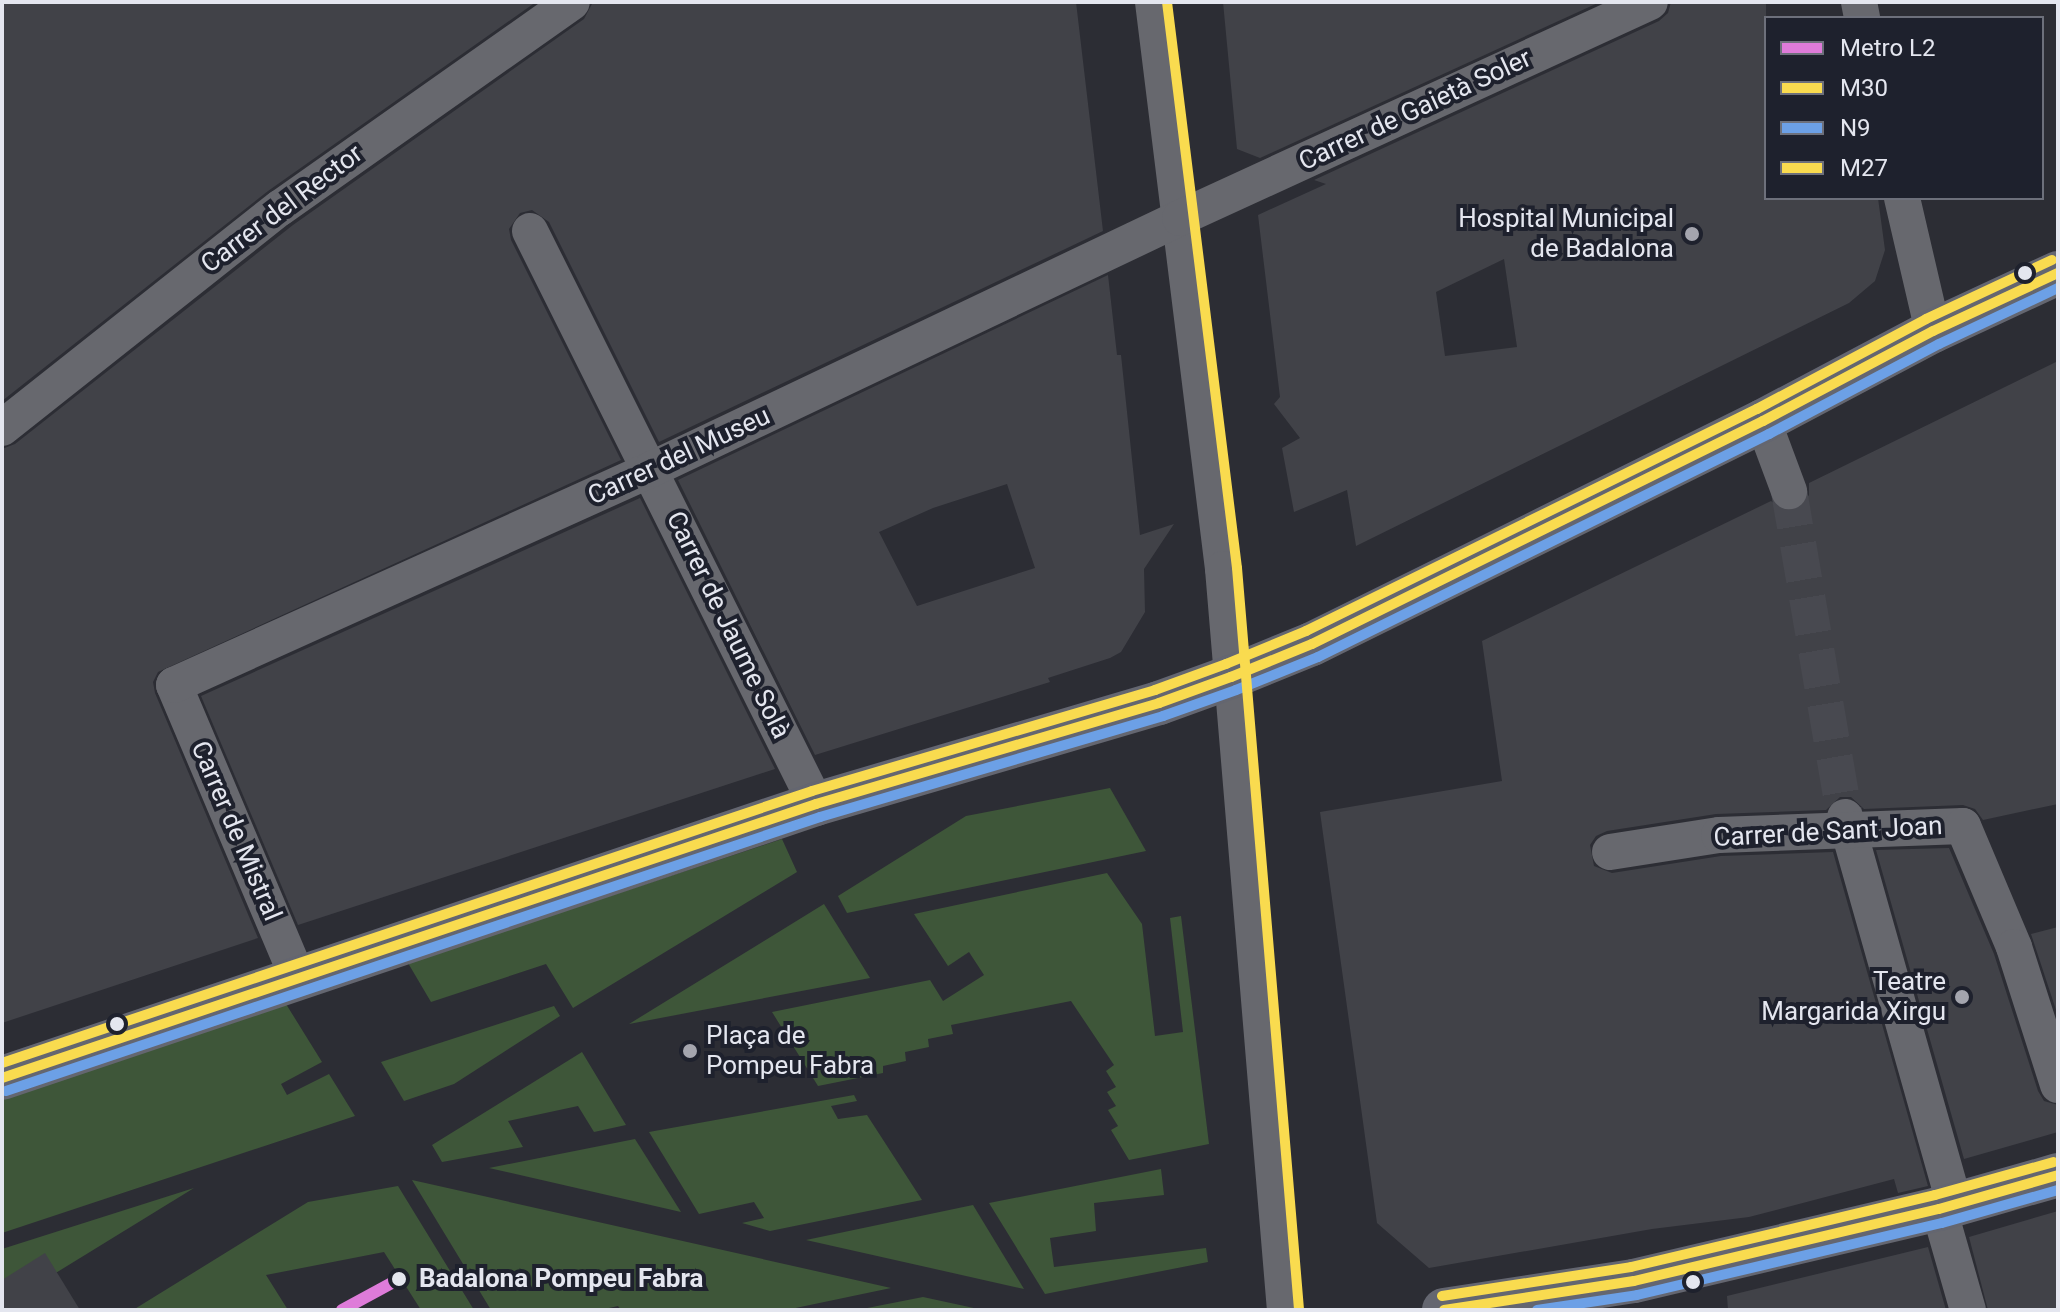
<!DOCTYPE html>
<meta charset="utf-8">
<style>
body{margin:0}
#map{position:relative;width:2060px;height:1312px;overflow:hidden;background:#2c2d34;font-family:Roboto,sans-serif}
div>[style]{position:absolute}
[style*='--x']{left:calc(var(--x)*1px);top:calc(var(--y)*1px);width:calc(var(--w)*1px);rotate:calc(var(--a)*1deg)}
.green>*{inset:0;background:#3e5639}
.building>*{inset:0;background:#414248}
.street-tunnel>*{height:36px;margin-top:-18px;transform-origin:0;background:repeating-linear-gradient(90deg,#484950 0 36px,transparent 0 54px)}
.street>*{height:36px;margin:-18px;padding:0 18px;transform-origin:18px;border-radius:18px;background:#67686e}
.primary>*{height:44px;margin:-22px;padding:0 22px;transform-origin:22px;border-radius:22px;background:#646670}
.bus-1>*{height:10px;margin:-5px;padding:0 5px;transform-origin:5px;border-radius:5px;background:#f9db4f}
.bus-2>*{height:10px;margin:-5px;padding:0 5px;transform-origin:5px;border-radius:5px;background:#6ca0e6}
.bus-3>*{height:10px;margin:-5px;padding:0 5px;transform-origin:5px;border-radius:5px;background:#f9db4f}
.metro-1>*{height:12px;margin:-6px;padding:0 6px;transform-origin:6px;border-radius:6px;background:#de7bd9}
.dots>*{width:22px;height:22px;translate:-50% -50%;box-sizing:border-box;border:4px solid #1e212d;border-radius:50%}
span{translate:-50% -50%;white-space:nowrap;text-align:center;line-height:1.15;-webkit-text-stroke:8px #1e212d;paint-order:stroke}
.street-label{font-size:26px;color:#e4e6ef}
.poi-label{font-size:26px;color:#e4e6ef}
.right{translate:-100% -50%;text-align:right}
.left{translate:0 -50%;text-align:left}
.stop-label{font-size:26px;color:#e4e6ef;font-weight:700}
.frame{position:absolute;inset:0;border:4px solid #e4e6ef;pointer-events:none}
.legend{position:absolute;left:1764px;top:16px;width:280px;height:184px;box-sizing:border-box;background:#1e212d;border:2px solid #6d707b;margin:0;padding:10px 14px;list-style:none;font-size:24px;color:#e4e6ef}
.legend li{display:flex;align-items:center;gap:16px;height:40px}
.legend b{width:40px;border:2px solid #6d707b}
</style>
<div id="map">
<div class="green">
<i style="clip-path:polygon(1110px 788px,1146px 851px,847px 913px,838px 896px,966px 816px)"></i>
<i style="clip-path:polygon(782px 839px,797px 872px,573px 1008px,546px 964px,431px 1002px,408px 963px)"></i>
<i style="clip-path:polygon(1107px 873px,1142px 924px,1155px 1036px,1183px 1032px,1170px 918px,1181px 916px,1209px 1144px,1129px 1160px,1111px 1130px,1118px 1126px,1108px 1110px,1116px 1106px,1107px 1092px,1116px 1087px,1106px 1071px,1114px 1065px,1071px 1001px,951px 1025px,953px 1034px,928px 1039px,929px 1047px,905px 1052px,906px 1061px,883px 1066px,883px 1073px,818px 1086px,772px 1012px,930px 980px,943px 1001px,984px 975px,969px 952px,948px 966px,914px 914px)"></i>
<i style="clip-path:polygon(824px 904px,870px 978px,629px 1024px)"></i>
<i style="clip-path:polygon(286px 1004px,322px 1062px,281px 1084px,287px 1095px,329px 1074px,355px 1116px,2px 1233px,2px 1098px)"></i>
<i style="clip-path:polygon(554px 1006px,560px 1016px,454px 1084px,404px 1101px,381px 1062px)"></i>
<i style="clip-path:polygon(582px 1052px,626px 1125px,594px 1132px,578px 1106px,508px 1121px,523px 1147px,442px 1162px,432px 1145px)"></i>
<i style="clip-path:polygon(854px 1095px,857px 1101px,831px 1106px,838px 1119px,867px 1115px,922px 1200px,770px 1231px,742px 1223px,764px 1218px,754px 1202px,699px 1214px,649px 1132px)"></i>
<i style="clip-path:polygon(635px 1139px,681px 1212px,489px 1168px)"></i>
<i style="clip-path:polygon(1161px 1169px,1164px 1195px,1094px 1203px,1096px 1231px,1050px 1238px,1054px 1267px,1206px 1248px,1208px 1262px,1045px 1294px,989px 1203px)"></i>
<i style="clip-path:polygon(412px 1180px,891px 1288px,786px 1310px,621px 1310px,618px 1306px,600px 1310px,491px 1310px)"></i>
<i style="clip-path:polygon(398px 1186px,474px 1310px,421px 1310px,384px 1252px,266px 1275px,288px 1310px,133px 1310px,308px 1202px)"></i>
<i style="clip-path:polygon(194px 1188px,2px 1306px,2px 1249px)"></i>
<i style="clip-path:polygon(973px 1205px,1024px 1289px,806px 1240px)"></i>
<i style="clip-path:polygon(923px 1297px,983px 1310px,857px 1310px)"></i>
</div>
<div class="building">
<i style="clip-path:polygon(2px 2px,536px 2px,268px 191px,2px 401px)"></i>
<i style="clip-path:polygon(593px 2px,1076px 2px,1103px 231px,659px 442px,549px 222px,532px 210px,520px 213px,509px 229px,511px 240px,621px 460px,158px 672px,153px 682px,155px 693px,258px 938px,2px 1023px,2px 449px,15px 444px,293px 225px,584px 19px)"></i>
<i style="clip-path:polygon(1223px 2px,1600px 2px,1260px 158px,1237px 149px)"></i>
<i style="clip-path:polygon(evenodd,1671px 2px,1766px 2px,1766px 198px,1878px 198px,1885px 250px,1875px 281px,1849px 303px,1356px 546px,1347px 490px,1294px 512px,1282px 448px,1300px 438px,1274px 404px,1280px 397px,1258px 215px,1326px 184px,1314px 180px,1659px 21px,1668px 13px,1671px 2px,1504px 259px,1517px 347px,1445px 356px,1436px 292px,1504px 259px)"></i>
<i style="clip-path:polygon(evenodd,1108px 275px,1117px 355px,1121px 355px,1123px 374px,1140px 535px,1174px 524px,1144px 569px,1145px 612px,1121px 652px,1110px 658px,1048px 678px,1050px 682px,815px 755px,678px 480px,1108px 275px,1007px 484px,1035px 568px,917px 606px,879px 532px,933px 508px,1007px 484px)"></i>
<i style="clip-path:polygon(2058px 361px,2058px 804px,1983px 820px,1975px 809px,1963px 805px,1864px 809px,1851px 797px,1840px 797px,1826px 810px,1716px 814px,1607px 831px,1596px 836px,1590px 845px,1594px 866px,1612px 873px,1721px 856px,1833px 852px,1928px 1186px,1898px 1193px,1894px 1179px,1749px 1217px,1652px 1229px,1429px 1268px,1377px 1223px,1320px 812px,1502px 781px,1482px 641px,1771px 501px,1785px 511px,1797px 510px,1809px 495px,1809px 483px)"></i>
<i style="clip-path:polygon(640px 498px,775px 769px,298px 925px,201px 696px)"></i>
<i style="clip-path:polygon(1949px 848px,1994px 954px,2038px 1091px,2044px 1101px,2058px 1105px,2058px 1132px,1964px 1159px,1876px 850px)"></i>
<i style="clip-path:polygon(2058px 927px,2058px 1016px,2031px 934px)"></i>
<i style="clip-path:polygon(2058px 1211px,2058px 1310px,1988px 1310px,1969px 1237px)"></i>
<i style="clip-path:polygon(1928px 1247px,1946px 1310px,1728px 1310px,1727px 1296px)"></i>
<i style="clip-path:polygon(45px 1253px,80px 1310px,2px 1310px,2px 1280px)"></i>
</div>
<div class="street-tunnel">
<i style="--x:1789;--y:491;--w:331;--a:80.3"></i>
</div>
<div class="street">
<i style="--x:1153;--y:2;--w:571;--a:82.96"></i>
<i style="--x:1223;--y:569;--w:744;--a:85.22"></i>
<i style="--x:1859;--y:2;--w:16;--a:79"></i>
<i style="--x:1902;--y:198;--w:137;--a:76.9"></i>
<i style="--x:530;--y:231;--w:640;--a:63.47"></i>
<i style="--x:1763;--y:421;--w:75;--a:69.6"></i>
<i style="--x:2;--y:428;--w:355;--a:-38.4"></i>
<i style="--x:280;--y:208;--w:357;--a:-35.2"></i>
<i style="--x:1845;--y:817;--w:403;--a:74.2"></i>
<i style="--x:1610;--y:852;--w:110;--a:-8.9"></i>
<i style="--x:1719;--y:835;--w:244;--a:-2.1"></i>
<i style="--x:1963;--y:826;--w:131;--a:67.1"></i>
<i style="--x:2014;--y:947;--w:145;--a:72.3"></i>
<i style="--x:297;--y:976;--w:316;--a:-112.9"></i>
<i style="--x:174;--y:685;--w:525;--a:-24.32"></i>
<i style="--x:652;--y:469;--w:585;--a:-25.43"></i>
<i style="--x:1180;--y:218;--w:517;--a:-24.68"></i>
<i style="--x:1939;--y:1209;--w:105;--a:74"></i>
</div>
<div class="primary">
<i style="--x:2;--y:1078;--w:859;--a:-18.6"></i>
<i style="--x:816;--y:804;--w:358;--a:-16.4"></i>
<i style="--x:1159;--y:703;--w:77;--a:-19.9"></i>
<i style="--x:1231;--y:677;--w:87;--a:-22.2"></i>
<i style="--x:1312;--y:644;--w:503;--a:-26.31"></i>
<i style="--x:1763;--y:421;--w:192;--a:-27.9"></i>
<i style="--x:1933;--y:331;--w:138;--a:-24.9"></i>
<i style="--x:1444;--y:1310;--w:192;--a:-8.7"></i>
<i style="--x:1634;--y:1281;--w:313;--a:-13.3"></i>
<i style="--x:1939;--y:1209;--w:124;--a:-15.9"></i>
</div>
<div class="bus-1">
<i style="--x:2;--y:1078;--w:859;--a:-18.6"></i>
<i style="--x:816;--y:804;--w:358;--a:-16.4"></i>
<i style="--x:1159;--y:703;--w:77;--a:-19.9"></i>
<i style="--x:1231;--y:677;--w:87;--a:-22.2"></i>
<i style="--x:1312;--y:644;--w:503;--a:-26.31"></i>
<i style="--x:1763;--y:421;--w:192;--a:-27.9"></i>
<i style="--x:1933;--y:331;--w:138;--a:-24.9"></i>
<i style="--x:1444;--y:1310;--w:192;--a:-8.7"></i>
<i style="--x:1634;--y:1281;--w:313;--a:-13.3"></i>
<i style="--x:1939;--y:1209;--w:124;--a:-15.9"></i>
</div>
<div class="bus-2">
<i style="--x:6;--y:1091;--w:859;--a:-18.6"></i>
<i style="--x:820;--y:817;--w:358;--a:-16.4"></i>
<i style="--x:1163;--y:716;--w:77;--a:-19.6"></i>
<i style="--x:1236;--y:690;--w:88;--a:-21.9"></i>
<i style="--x:1318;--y:657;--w:503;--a:-26.31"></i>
<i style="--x:1769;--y:434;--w:192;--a:-27.9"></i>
<i style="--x:1939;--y:344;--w:132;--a:-25.2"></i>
<i style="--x:1537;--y:1310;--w:101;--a:-8.5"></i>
<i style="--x:1637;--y:1295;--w:313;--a:-13.3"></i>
<i style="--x:1942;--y:1223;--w:121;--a:-15.9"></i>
</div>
<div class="bus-3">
<i style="--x:1167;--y:2;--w:570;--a:82.95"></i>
<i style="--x:1237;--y:568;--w:744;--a:85.22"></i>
<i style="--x:2;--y:1063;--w:854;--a:-18.56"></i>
<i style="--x:812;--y:791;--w:358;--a:-16.4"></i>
<i style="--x:1155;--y:690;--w:76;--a:-20.1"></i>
<i style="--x:1226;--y:664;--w:87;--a:-22.4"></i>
<i style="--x:1306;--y:631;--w:503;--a:-26.21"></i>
<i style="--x:1757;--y:409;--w:191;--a:-28"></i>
<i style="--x:1926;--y:319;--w:139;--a:-25.1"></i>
<i style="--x:1442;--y:1296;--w:191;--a:-8.7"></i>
<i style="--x:1631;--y:1267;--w:312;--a:-13.3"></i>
<i style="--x:1935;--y:1195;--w:123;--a:-15.5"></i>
</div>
<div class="metro-1">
<i style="--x:342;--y:1310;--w:65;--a:-28.5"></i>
</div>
<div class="dots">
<i style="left:1692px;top:234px;background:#a4a5ae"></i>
<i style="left:2025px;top:273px;background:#e4e6ef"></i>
<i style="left:1962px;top:997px;background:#a4a5ae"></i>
<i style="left:117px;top:1024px;background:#e4e6ef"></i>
<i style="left:690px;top:1051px;background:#a4a5ae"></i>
<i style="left:399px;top:1279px;background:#e4e6ef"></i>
<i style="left:1693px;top:1282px;background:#e4e6ef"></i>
</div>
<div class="street-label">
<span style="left:1415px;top:110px;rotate:-25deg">Carrer de Gaietà Soler</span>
<span style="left:282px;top:209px;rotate:-37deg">Carrer del Rector</span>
<span style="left:679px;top:456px;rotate:-25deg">Carrer del Museu</span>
<span style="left:728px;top:625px;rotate:64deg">Carrer de Jaume Solà</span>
<span style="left:236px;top:831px;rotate:67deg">Carrer de Mistral</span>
<span style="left:1828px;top:832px;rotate:-3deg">Carrer de Sant Joan</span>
</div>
<div class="poi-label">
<span class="right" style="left:1674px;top:234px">Hospital Municipal<br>de Badalona</span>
<span class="right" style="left:1946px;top:997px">Teatre<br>Margarida Xirgu</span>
<span class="left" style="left:706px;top:1051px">Plaça de<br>Pompeu Fabra</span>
</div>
<div class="stop-label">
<span class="left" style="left:419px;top:1279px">Badalona Pompeu Fabra</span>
</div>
<div class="frame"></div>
<ul class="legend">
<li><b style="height:10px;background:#de7bd9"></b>Metro L2</li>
<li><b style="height:10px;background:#f9db4f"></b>M30</li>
<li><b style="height:10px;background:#6ca0e6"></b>N9</li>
<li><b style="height:10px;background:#f9db4f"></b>M27</li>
</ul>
</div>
